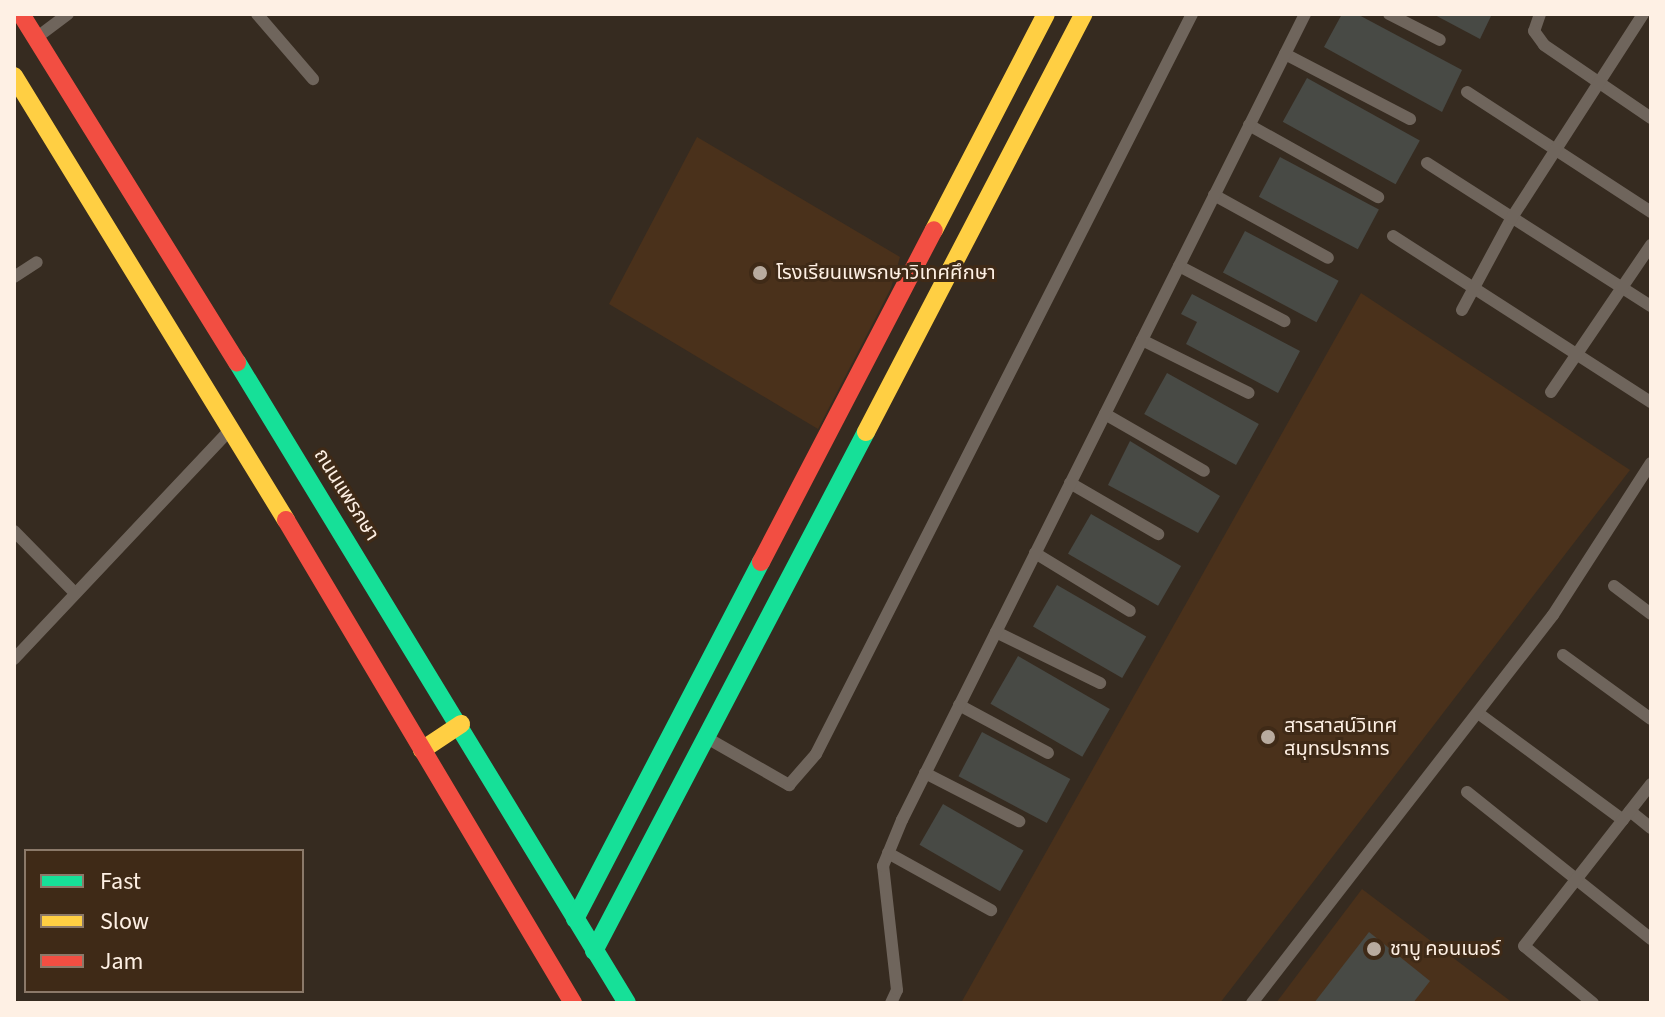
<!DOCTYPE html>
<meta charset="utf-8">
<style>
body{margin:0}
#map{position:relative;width:1665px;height:1017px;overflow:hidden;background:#362b20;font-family:"Source Sans 3","Noto Sans Thai",sans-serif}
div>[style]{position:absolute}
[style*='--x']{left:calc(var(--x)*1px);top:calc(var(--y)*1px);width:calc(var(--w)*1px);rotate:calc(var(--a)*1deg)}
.built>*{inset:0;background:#4a311b}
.building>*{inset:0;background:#484a45;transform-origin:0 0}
.street>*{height:12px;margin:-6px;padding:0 6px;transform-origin:6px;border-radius:6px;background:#6f655c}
.fast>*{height:18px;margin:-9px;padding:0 9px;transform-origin:9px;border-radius:9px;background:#16e098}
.slow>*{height:18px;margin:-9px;padding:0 9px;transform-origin:9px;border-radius:9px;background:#ffcf43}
.jam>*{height:18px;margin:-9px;padding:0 9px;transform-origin:9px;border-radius:9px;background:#f24e42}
.dots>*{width:22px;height:22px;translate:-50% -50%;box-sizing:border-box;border:4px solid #3f2a17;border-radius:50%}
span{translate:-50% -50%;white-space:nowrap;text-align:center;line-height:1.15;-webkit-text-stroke:6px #3f2a17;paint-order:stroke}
.poi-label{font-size:20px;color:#fef0e4}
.left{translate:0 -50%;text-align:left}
.street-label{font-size:20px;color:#fef0e4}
.frame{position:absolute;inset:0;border:16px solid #fef0e4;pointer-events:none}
.legend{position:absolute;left:24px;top:849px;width:280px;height:144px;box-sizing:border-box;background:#3f2a17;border:2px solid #8b7969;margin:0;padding:10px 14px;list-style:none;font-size:24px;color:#fef0e4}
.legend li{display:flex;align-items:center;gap:16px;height:40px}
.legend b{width:40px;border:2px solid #8b7969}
</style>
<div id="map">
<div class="built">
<i style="clip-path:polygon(697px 137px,900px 257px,891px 288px,818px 429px,609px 304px)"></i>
<i style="clip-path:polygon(1361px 293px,1630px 470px,1220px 1003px,961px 1003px)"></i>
<i style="clip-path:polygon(1362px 889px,1513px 1003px,1276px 1003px)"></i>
</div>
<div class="building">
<i style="clip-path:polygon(1342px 14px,1357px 14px,1462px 70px,1442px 112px,1324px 47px)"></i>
<i style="clip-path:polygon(1433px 14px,1492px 14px,1480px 39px)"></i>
<i style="left:1307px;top:78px;width:129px;height:50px;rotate:29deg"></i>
<i style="left:1280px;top:157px;width:112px;height:45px;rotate:28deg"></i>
<i style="left:1245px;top:231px;width:106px;height:47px;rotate:28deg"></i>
<i style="clip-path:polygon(1192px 294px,1300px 351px,1278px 393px,1186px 344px,1197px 322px,1181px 314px)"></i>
<i style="left:1167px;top:373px;width:105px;height:47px;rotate:29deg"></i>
<i style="clip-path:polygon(1130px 441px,1220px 496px,1198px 533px,1108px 485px)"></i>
<i style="left:1091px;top:514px;width:104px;height:46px;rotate:30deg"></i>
<i style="left:1057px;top:585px;width:103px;height:48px;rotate:30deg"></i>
<i style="left:1018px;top:656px;width:106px;height:55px;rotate:30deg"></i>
<i style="left:982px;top:732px;width:100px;height:50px;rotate:28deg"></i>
<i style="left:943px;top:804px;width:93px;height:47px;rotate:30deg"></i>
<i style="clip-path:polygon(1369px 932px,1430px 981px,1413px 1003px,1314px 1003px)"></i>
</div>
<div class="street">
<i style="--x:257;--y:14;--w:86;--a:49.3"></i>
<i style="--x:1389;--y:14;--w:57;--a:27"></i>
<i style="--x:1540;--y:14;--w:18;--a:109"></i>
<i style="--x:1534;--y:31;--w:17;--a:54"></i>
<i style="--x:1544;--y:45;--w:130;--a:34.3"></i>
<i style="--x:36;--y:38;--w:40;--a:-37"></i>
<i style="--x:1285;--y:54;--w:141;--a:27.5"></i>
<i style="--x:1467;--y:92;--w:220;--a:33.1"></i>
<i style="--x:1249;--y:125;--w:148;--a:29.2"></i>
<i style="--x:1427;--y:163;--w:266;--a:32.6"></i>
<i style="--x:1214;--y:195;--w:130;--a:28.9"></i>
<i style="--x:1393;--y:236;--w:307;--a:32.8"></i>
<i style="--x:1179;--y:266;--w:119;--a:27.6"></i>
<i style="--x:14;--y:277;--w:27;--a:-33"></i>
<i style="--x:1462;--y:310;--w:103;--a:-61.7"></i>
<i style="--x:1511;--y:219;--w:244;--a:-57.2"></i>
<i style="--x:1142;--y:340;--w:119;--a:26.4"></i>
<i style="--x:1551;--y:392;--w:178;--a:-55.8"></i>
<i style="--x:1105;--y:414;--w:114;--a:29.9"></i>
<i style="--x:1070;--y:483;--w:102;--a:30.1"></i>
<i style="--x:14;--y:531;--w:84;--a:45.5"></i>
<i style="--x:1035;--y:553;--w:111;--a:31.4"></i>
<i style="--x:1614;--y:586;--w:46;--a:37.1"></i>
<i style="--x:996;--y:632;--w:116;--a:26.1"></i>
<i style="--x:1563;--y:655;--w:109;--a:36"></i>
<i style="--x:14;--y:659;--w:316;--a:-46.7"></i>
<i style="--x:959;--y:705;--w:101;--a:28.3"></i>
<i style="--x:1478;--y:713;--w:180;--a:36.4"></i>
<i style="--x:707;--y:738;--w:95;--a:29.8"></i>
<i style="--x:789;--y:785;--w:41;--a:-48.9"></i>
<i style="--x:816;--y:754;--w:830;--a:-63.06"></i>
<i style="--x:925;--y:773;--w:106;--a:27.1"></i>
<i style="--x:1467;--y:792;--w:236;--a:38.6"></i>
<i style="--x:1630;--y:811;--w:27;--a:39"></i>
<i style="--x:888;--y:853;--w:118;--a:29"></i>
<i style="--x:891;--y:1003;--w:14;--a:-65"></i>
<i style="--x:897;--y:990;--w:125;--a:-96.4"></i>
<i style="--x:883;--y:866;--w:50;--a:-67.6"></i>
<i style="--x:902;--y:820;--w:901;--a:-63.43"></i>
<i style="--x:1252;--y:1003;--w:491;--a:-52.2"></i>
<i style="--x:1553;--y:615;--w:181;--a:-57.2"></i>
<i style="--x:1593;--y:1003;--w:89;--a:-140.4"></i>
<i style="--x:1524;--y:946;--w:206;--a:-51.9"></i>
</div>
<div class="fast">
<i style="--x:237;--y:362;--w:750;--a:58.68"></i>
<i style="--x:575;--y:919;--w:403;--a:-62.5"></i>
<i style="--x:594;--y:951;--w:586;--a:-62.34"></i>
</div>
<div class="slow">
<i style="--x:14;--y:76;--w:521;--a:58.51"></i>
<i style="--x:934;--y:230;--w:243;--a:-62.6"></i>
<i style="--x:866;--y:432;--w:471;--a:-62.5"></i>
<i style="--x:422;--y:750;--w:47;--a:-33.7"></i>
</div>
<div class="jam">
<i style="--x:21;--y:14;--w:410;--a:58.2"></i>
<i style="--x:286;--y:520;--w:562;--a:59.28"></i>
<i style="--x:761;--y:562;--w:374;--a:-62.5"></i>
</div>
<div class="dots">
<i style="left:760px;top:273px;background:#b8ab9f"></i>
<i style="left:1268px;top:737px;background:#b8ab9f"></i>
<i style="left:1374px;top:949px;background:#b8ab9f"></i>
</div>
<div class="poi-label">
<span class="left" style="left:776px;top:273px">โรงเรียนแพรกษาวิเทศศึกษา</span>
<span class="left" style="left:1284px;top:738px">สารสาสน์วิเทศ<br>สมุทรปราการ</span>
<span class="left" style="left:1390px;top:949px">ชาบู คอนเนอร์</span>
</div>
<div class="street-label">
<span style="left:346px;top:495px;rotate:58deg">ถนนแพรกษา</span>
</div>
<div class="frame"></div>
<ul class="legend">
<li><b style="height:10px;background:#16e098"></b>Fast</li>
<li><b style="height:10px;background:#ffcf43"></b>Slow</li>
<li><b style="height:10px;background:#f24e42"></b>Jam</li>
</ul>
</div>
